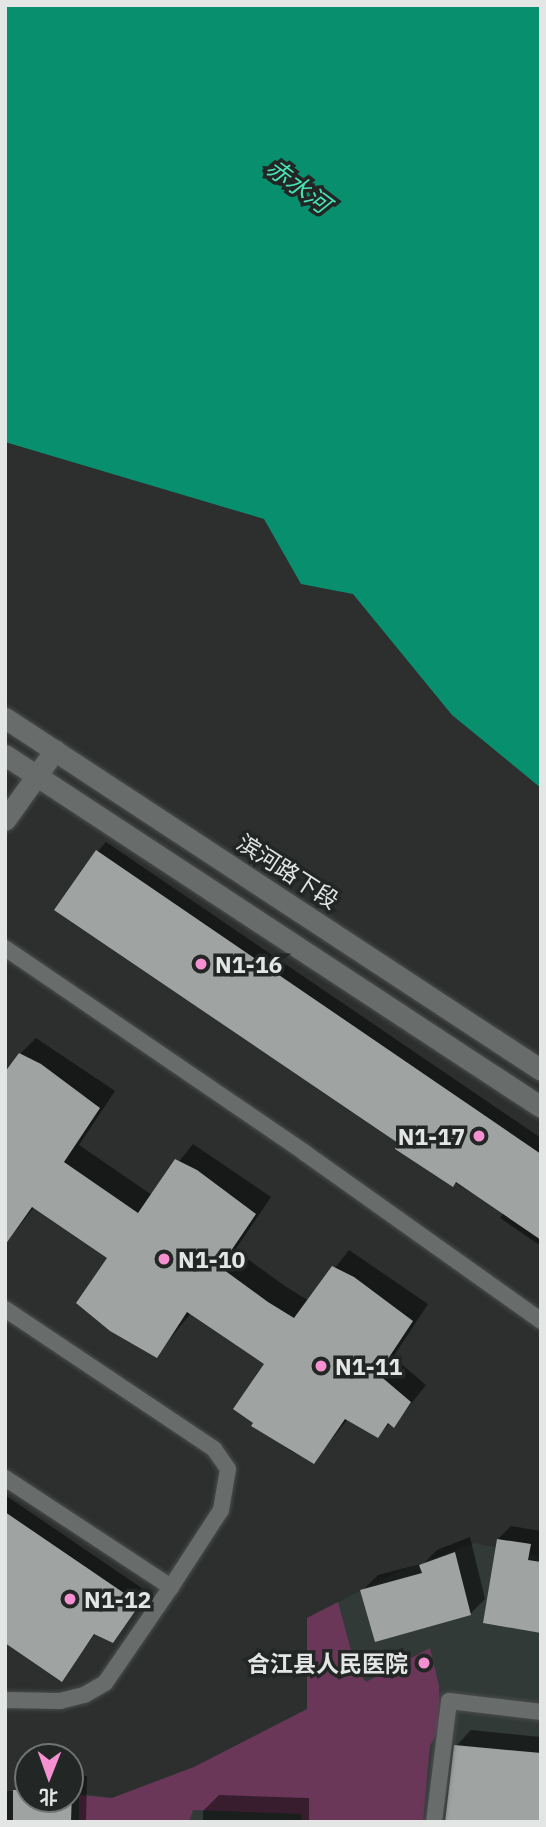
<!DOCTYPE html>
<meta charset="utf-8">
<style>
body{margin:0}
#map{position:relative;width:546px;height:1827px;overflow:hidden;background:#2c2f2e;font-family:"IBM Plex Sans","Noto Sans SC",sans-serif}
div>[style]{position:absolute}
[style*='--x']{left:calc(var(--x)*1px);top:calc(var(--y)*1px);width:calc(var(--w)*1px);rotate:calc(var(--a)*1deg)}
.built>*{inset:0;background:#313a37}
.green>*{inset:0;background:#6a3758}
.water>*{inset:0;background:#078f6e}
.shadow>*{inset:0;background:#0007}
.building>*{inset:0;background:#9fa3a2}
.roads{filter:drop-shadow(0 0 2px #4b4d4c) drop-shadow(0 0 2px #4b4d4c)}
.lane>*{height:16px;margin:-8px;padding:0 8px;transform-origin:8px;border-radius:8px;background:#686c6b}
.street>*{height:21px;margin:-10.5px;padding:0 10.5px;transform-origin:10.5px;border-radius:10.5px;background:#686c6b}
.secondary>*{height:21px;margin:-10.5px;padding:0 10.5px;transform-origin:10.5px;border-radius:10.5px;background:#686c6b}
.dots>*{width:19px;height:19px;translate:-50% -50%;box-sizing:border-box;border:4px solid #222624;border-radius:50%}
span{translate:-50% -50%;white-space:nowrap;text-align:center;line-height:1.15;-webkit-text-stroke:7px #222624;paint-order:stroke}
.street-label{font-size:23px;color:#e4e6e5}
.poi-label{font-size:23px;color:#e4e6e5;font-weight:700}
.left{translate:0 -50%;text-align:left}
.right{translate:-100% -50%;text-align:right}
.water-label{font-size:24px;color:#48e2b4;font-style:italic}
.frame{position:absolute;inset:0;border:7px solid #e4e6e5;pointer-events:none}
.north{position:absolute;left:14px;top:1743px;width:70px;height:70px;box-sizing:border-box;background:#222624;border:2px solid #707371;border-radius:50%;rotate:181deg;font-size:19px;font-weight:700;line-height:28px;text-align:center;color:#e4e6e5}
.north::after{content:'';display:block;margin:auto;width:24px;height:32px;background:#f590d1;clip-path:polygon(50% 0,100% 100%,50% 72%,0 100%)}
</style>
<div id="map">
<div class="built">
<i style="clip-path:polygon(475px 1543px,541px 1557px,541px 1822px,5px 1822px,5px 1791px,13px 1790px,28px 1799px,70px 1799px,70px 1791px,112px 1798px,194px 1767px,307px 1709px,307px 1618px,401px 1570px)"></i>
</div>
<div class="green">
<i style="clip-path:polygon(338px 1602px,356px 1669px,366px 1682px,430px 1648px,439px 1686px,440px 1727px,430px 1746px,423px 1822px,302px 1822px,301px 1814px,193px 1810px,189px 1822px,79px 1822px,79px 1795px,112px 1798px,194px 1767px,307px 1709px,307px 1618px)"></i>
</div>
<div class="water">
<i style="clip-path:polygon(5px 5px,541px 5px,541px 788px,452px 715px,353px 594px,301px 584px,264px 519px,5px 442px)"></i>
</div>
<div class="shadow">
<i style="clip-path:polygon(106px 842px,541px 1138px,541px 1246px,500px 1218px,504px 1212px,397px 1148px,401px 1142px,97px 852px)"></i>
<i style="clip-path:polygon(36px 1038px,115px 1091px,79px 1145px,152px 1195px,193px 1144px,271px 1197px,235px 1250px,285px 1286px,309px 1301px,349px 1250px,428px 1304px,393px 1357px,426px 1385px,394px 1425px,390px 1423px,378px 1436px,348px 1419px,313px 1462px,291px 1451px,235px 1409px,266px 1364px,191px 1313px,157px 1355px,109px 1258px,35px 1206px,5px 1244px,20px 1054px)"></i>
<i style="clip-path:polygon(5px 1495px,149px 1593px,112px 1641px,96px 1633px,61px 1679px,5px 1641px)"></i>
<i style="clip-path:polygon(511px 1526px,541px 1531px,541px 1631px,498px 1539px)"></i>
<i style="clip-path:polygon(470px 1537px,485px 1599px,470px 1614px,362px 1591px,378px 1575px,424px 1563px,437px 1550px)"></i>
<i style="clip-path:polygon(471px 1730px,541px 1737px,541px 1822px,456px 1746px)"></i>
<i style="clip-path:polygon(70px 1775px,87px 1776px,86px 1822px,5px 1822px,5px 1791px,15px 1791px,28px 1778px,28px 1799px,70px 1799px)"></i>
<i style="clip-path:polygon(219px 1795px,309px 1798px,309px 1822px,203px 1822px,203px 1811px)"></i>
</div>
<div class="building">
<i style="clip-path:polygon(96px 850px,541px 1154px,541px 1240px,456px 1182px,453px 1187px,395px 1149px,398px 1143px,54px 910px)"></i>
<i style="clip-path:polygon(19px 1053px,41px 1064px,100px 1108px,64px 1162px,138px 1213px,175px 1159px,197px 1170px,256px 1214px,220px 1267px,268px 1302px,294px 1318px,332px 1266px,354px 1277px,413px 1321px,378px 1374px,411px 1402px,394px 1428px,388px 1423px,378px 1438px,345px 1419px,314px 1464px,251px 1426px,253px 1423px,233px 1409px,264px 1364px,187px 1312px,157px 1358px,110px 1331px,76px 1303px,107px 1258px,32px 1207px,5px 1245px,5px 1072px)"></i>
<i style="clip-path:polygon(5px 1512px,140px 1604px,113px 1643px,94px 1634px,62px 1682px,5px 1643px)"></i>
<i style="clip-path:polygon(497px 1539px,531px 1544px,528px 1560px,541px 1562px,541px 1633px,483px 1623px)"></i>
<i style="clip-path:polygon(455px 1552px,471px 1615px,375px 1642px,360px 1590px,422px 1573px,419px 1565px)"></i>
<i style="clip-path:polygon(454px 1745px,541px 1753px,541px 1822px,445px 1822px)"></i>
<i style="clip-path:polygon(13px 1790px,28px 1790px,28px 1799px,70px 1799px,72px 1791px,71px 1822px,13px 1822px)"></i>
</div>
<div class="roads">
<div class="lane">
<i style="--x:5;--y:948;--w:363;--a:34.3"></i>
<i style="--x:305;--y:1153;--w:290;--a:35.4"></i>
<i style="--x:5;--y:1309;--w:252;--a:33.8"></i>
<i style="--x:214;--y:1449;--w:24;--a:55"></i>
<i style="--x:228;--y:1469;--w:42;--a:99.7"></i>
<i style="--x:221;--y:1510;--w:92;--a:123"></i>
<i style="--x:5;--y:1478;--w:199;--a:33.3"></i>
<i style="--x:171;--y:1587;--w:116;--a:124.5"></i>
<i style="--x:105;--y:1683;--w:24;--a:150"></i>
<i style="--x:84;--y:1695;--w:25;--a:166"></i>
<i style="--x:60;--y:1701;--w:55;--a:-179"></i>
<i style="--x:434;--y:1822;--w:122;--a:-82.9"></i>
<i style="--x:449;--y:1701;--w:93;--a:6.8"></i>
</div>
<div class="street">
<i style="--x:5;--y:820;--w:86;--a:-54.5"></i>
</div>
<div class="secondary">
<i style="--x:5;--y:718;--w:641;--a:33.29"></i>
<i style="--x:5;--y:755;--w:641;--a:33.29"></i>
</div>
</div>
<div class="dots">
<i style="left:201px;top:964px;background:#f590d1"></i>
<i style="left:479px;top:1136px;background:#f590d1"></i>
<i style="left:164px;top:1259px;background:#f590d1"></i>
<i style="left:321px;top:1366px;background:#f590d1"></i>
<i style="left:70px;top:1599px;background:#f590d1"></i>
<i style="left:424px;top:1663px;background:#f590d1"></i>
</div>
<div class="street-label">
<span style="left:288px;top:871px;rotate:33deg">滨河路下段</span>
</div>
<div class="poi-label">
<span class="left" style="left:215px;top:964px">N1-16</span>
<span class="right" style="left:465px;top:1136px">N1-17</span>
<span class="left" style="left:178px;top:1259px">N1-10</span>
<span class="left" style="left:335px;top:1366px">N1-11</span>
<span class="left" style="left:84px;top:1599px">N1-12</span>
<span class="right" style="left:408px;top:1663px">合江县人民医院</span>
</div>
<div class="water-label">
<span style="left:298px;top:186px;rotate:37deg">赤水河</span>
</div>
<div class="frame"></div>
<div class="north">北</div>
</div>
